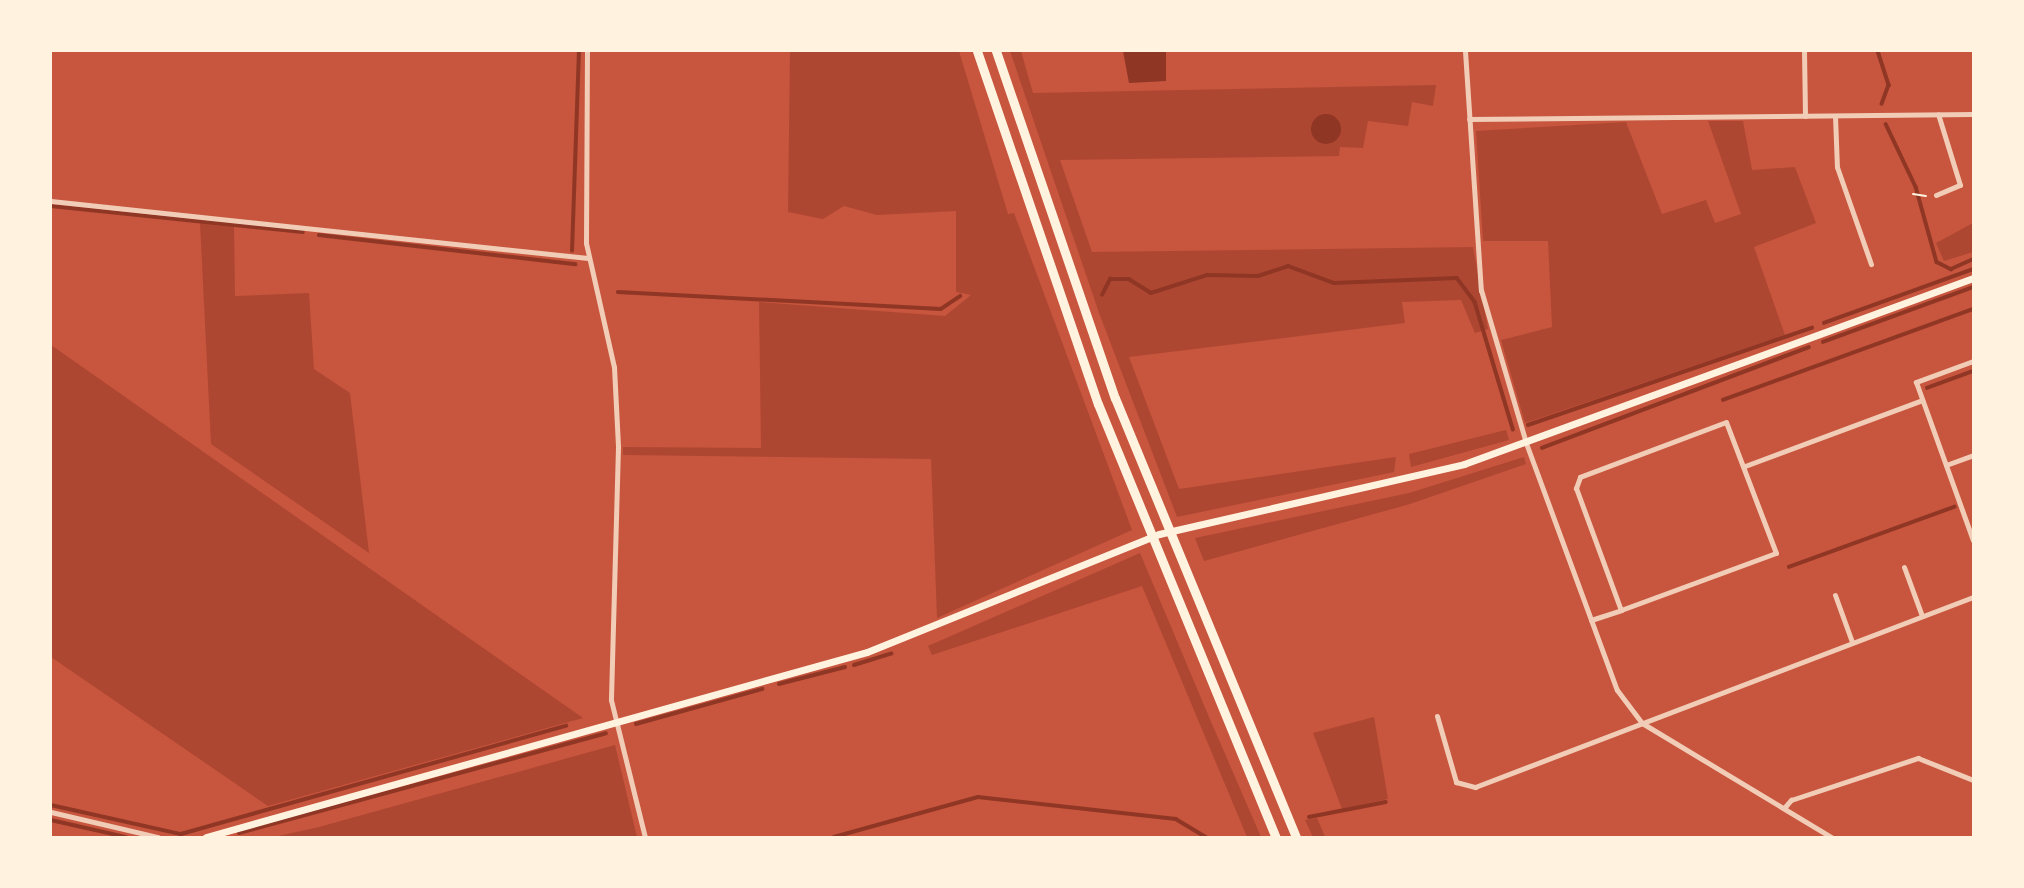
<!DOCTYPE html>
<style>
body{margin:0}
#map{position:relative;width:2024px;height:888px;overflow:hidden;background:#c8553d;font-family:"PT Sans Narrow",sans-serif}
div>[style]{position:absolute}
[style*='--x']{left:calc(var(--x)*1px);top:calc(var(--y)*1px);width:calc(var(--w)*1px);rotate:calc(var(--a)*1deg)}
.green>*{inset:0;background:#ae4732}
.water>*{inset:0;background:#8f3625}
.round{border-radius:50%}
.stream>*{height:3.5px;margin:-1.75px;padding:0 1.75px;transform-origin:1.75px;border-radius:1.75px;background:#8f3625}
.path>*{height:2px;margin:-1px;padding:0 1px;transform-origin:1px;border-radius:1px;background:#fff3e0}
.minor>*{height:5px;margin:-2.5px;padding:0 2.5px;transform-origin:2.5px;border-radius:2.5px;background:#f1ccb7}
.secondary>*{height:7px;margin:-3.5px;padding:0 3.5px;transform-origin:3.5px;border-radius:3.5px;background:#fff3e0}
.trunk>*{height:9px;margin:-4.5px;padding:0 4.5px;transform-origin:4.5px;border-radius:4.5px;background:#fff3e0}
span{translate:-50% -50%;white-space:nowrap;text-align:center;line-height:1.15;-webkit-text-stroke:5px #fff3e0;paint-order:stroke}
.frame{position:absolute;inset:0;border:52px solid #fff3e0;pointer-events:none}
</style>
<div id="map">
<div class="green">
<i style="clip-path:polygon(790px 51px,959px 51px,1008px 214px,1014px 213px,1132px 530px,937px 618px,931px 459px,623px 455px,623px 447px,761px 448px,759px 302px,945px 316px,971px 295px,956px 292px,956px 211px,877px 215px,844px 206px,823px 219px,788px 212px)"></i>
<i style="clip-path:polygon(1010px 51px,1021px 51px,1033px 93px,1436px 85px,1433px 106px,1412px 102px,1408px 126px,1368px 121px,1363px 148px,1340px 147px,1339px 156px,1060px 160px,1092px 252px,1473px 247px,1488px 329px,1475px 333px,1461px 300px,1402px 302px,1405px 323px,1129px 357px,1179px 489px,1396px 457px,1394px 472px,1177px 517px,1099px 313px)"></i>
<i style="clip-path:polygon(1708px 121px,1743px 121px,1752px 170px,1795px 167px,1816px 223px,1754px 247px,1785px 335px,1525px 423px,1501px 340px,1552px 327px,1548px 241px,1483px 241px,1476px 131px,1626px 122px,1662px 214px,1706px 200px,1715px 223px,1741px 214px)"></i>
<i style="clip-path:polygon(200px 223px,234px 226px,235px 296px,309px 293px,314px 369px,350px 393px,369px 553px,211px 444px)"></i>
<i style="clip-path:polygon(1973px 223px,1973px 252px,1944px 261px,1936px 243px)"></i>
<i style="clip-path:polygon(51px 345px,583px 718px,268px 806px,51px 657px)"></i>
<i style="clip-path:polygon(1506px 430px,1509px 440px,1411px 467px,1409px 454px)"></i>
<i style="clip-path:polygon(1524px 457px,1526px 464px,1410px 504px,1204px 561px,1195px 538px,1409px 493px)"></i>
<i style="clip-path:polygon(1140px 553px,1209px 717px,1261px 837px,1247px 837px,1142px 586px,932px 655px,928px 646px)"></i>
<i style="clip-path:polygon(1374px 717px,1388px 799px,1342px 809px,1313px 733px)"></i>
<i style="clip-path:polygon(615px 745px,637px 837px,274px 837px,319px 827px)"></i>
<i style="clip-path:polygon(1317px 818px,1321px 827px,1325px 837px,1313px 837px,1305px 820px)"></i>
</div>
<div class="water">
<i style="clip-path:polygon(1166px 51px,1166px 81px,1129px 83px,1123px 51px)"></i>
<i class="round" style="left:1311px;top:114px;width:30px;height:30px"></i>
</div>
<div class="stream">
<i style="--x:1878;--y:51;--w:36;--a:72"></i>
<i style="--x:1889;--y:85;--w:20;--a:110"></i>
<i style="--x:1886;--y:124;--w:70;--a:64.5"></i>
<i style="--x:1916;--y:187;--w:78;--a:74.4"></i>
<i style="--x:1937;--y:262;--w:16;--a:27"></i>
<i style="--x:1951;--y:269;--w:24;--a:-24"></i>
<i style="--x:51;--y:206;--w:253;--a:5.9"></i>
<i style="--x:319;--y:235;--w:258;--a:6.5"></i>
<i style="--x:572;--y:251;--w:200;--a:-88"></i>
<i style="--x:618;--y:292;--w:323;--a:3"></i>
<i style="--x:941;--y:309;--w:23;--a:-34"></i>
<i style="--x:1102;--y:295;--w:18;--a:-63"></i>
<i style="--x:1110;--y:279;--w:19;--a:0"></i>
<i style="--x:1129;--y:279;--w:26;--a:32"></i>
<i style="--x:1151;--y:293;--w:59;--a:-17.8"></i>
<i style="--x:1207;--y:275;--w:51;--a:1.1"></i>
<i style="--x:1258;--y:276;--w:32;--a:-18"></i>
<i style="--x:1288;--y:266;--w:49;--a:20.3"></i>
<i style="--x:1334;--y:283;--w:123;--a:-2.3"></i>
<i style="--x:1457;--y:278;--w:30;--a:53"></i>
<i style="--x:1475;--y:302;--w:133;--a:73.3"></i>
<i style="--x:1824;--y:323;--w:158;--a:-19.9"></i>
<i style="--x:1823;--y:342;--w:160;--a:-20.1"></i>
<i style="--x:1927;--y:388;--w:49;--a:-20.3"></i>
<i style="--x:1723;--y:400;--w:266;--a:-20"></i>
<i style="--x:1528;--y:425;--w:300;--a:-18.9"></i>
<i style="--x:1542;--y:448;--w:285;--a:-20.7"></i>
<i style="--x:1789;--y:567;--w:176;--a:-20"></i>
<i style="--x:854;--y:665;--w:39;--a:-17"></i>
<i style="--x:779;--y:684;--w:68;--a:-14.4"></i>
<i style="--x:636;--y:724;--w:131;--a:-15.5"></i>
<i style="--x:51;--y:805;--w:133;--a:12.6"></i>
<i style="--x:181;--y:834;--w:400;--a:-15.7"></i>
<i style="--x:1309;--y:817;--w:78;--a:-11"></i>
<i style="--x:51;--y:820;--w:77;--a:12.8"></i>
<i style="--x:239;--y:833;--w:380;--a:-15.2"></i>
<i style="--x:834;--y:837;--w:149;--a:-15.5"></i>
<i style="--x:978;--y:797;--w:199;--a:6.3"></i>
<i style="--x:1176;--y:819;--w:35;--a:31"></i>
</div>
<div class="path">
<i style="--x:1913;--y:194;--w:13;--a:9"></i>
</div>
<div class="minor">
<i style="--x:587;--y:51;--w:192;--a:90.3"></i>
<i style="--x:586;--y:243;--w:127;--a:77.3"></i>
<i style="--x:614;--y:367;--w:80;--a:87.1"></i>
<i style="--x:618;--y:447;--w:253;--a:91.6"></i>
<i style="--x:611;--y:700;--w:141;--a:76.1"></i>
<i style="--x:1465;--y:51;--w:240;--a:86.2"></i>
<i style="--x:1481;--y:290;--w:159;--a:73.6"></i>
<i style="--x:1526;--y:443;--w:263;--a:69.8"></i>
<i style="--x:1617;--y:690;--w:41;--a:52.9"></i>
<i style="--x:1642;--y:723;--w:221;--a:31.1"></i>
<i style="--x:1804;--y:51;--w:65;--a:89.1"></i>
<i style="--x:1835;--y:116;--w:51;--a:87.8"></i>
<i style="--x:1837;--y:167;--w:103;--a:70.7"></i>
<i style="--x:1469;--y:119;--w:504;--a:-0.57"></i>
<i style="--x:1936;--y:195;--w:26;--a:-23"></i>
<i style="--x:1960;--y:185;--w:74;--a:-107.2"></i>
<i style="--x:51;--y:201;--w:540;--a:6.06"></i>
<i style="--x:1973;--y:361;--w:61;--a:159.8"></i>
<i style="--x:1916;--y:382;--w:168;--a:70.2"></i>
<i style="--x:1946;--y:465;--w:29;--a:-20"></i>
<i style="--x:1745;--y:466;--w:189;--a:-20.4"></i>
<i style="--x:1904;--y:567;--w:52;--a:69.8"></i>
<i style="--x:1835;--y:595;--w:50;--a:70.1"></i>
<i style="--x:1591;--y:620;--w:32;--a:-18"></i>
<i style="--x:1621;--y:610;--w:165;--a:-20.2"></i>
<i style="--x:1776;--y:553;--w:140;--a:-110.9"></i>
<i style="--x:1726;--y:422;--w:156;--a:159.4"></i>
<i style="--x:1580;--y:477;--w:12;--a:110"></i>
<i style="--x:1576;--y:488;--w:130;--a:69.8"></i>
<i style="--x:1437;--y:716;--w:69;--a:73.9"></i>
<i style="--x:1456;--y:782;--w:20;--a:15"></i>
<i style="--x:1475;--y:787;--w:533;--a:-20.88"></i>
<i style="--x:1784;--y:808;--w:11;--a:-49"></i>
<i style="--x:1791;--y:800;--w:134;--a:-18.3"></i>
<i style="--x:1918;--y:758;--w:59;--a:21.8"></i>
<i style="--x:51;--y:812;--w:110;--a:13.2"></i>
</div>
<div class="secondary">
<i style="--x:206;--y:837;--w:686;--a:-15.64"></i>
<i style="--x:867;--y:652;--w:315;--a:-22"></i>
<i style="--x:1159;--y:534;--w:313;--a:-12.9"></i>
<i style="--x:1464;--y:464;--w:542;--a:-20.07"></i>
</div>
<div class="trunk">
<i style="--x:977;--y:51;--w:373;--a:71.1"></i>
<i style="--x:1098;--y:404;--w:468;--a:67.7"></i>
<i style="--x:996;--y:51;--w:367;--a:71.1"></i>
<i style="--x:1115;--y:398;--w:475;--a:67.6"></i>
</div>
<div class="frame"></div>
</div>
